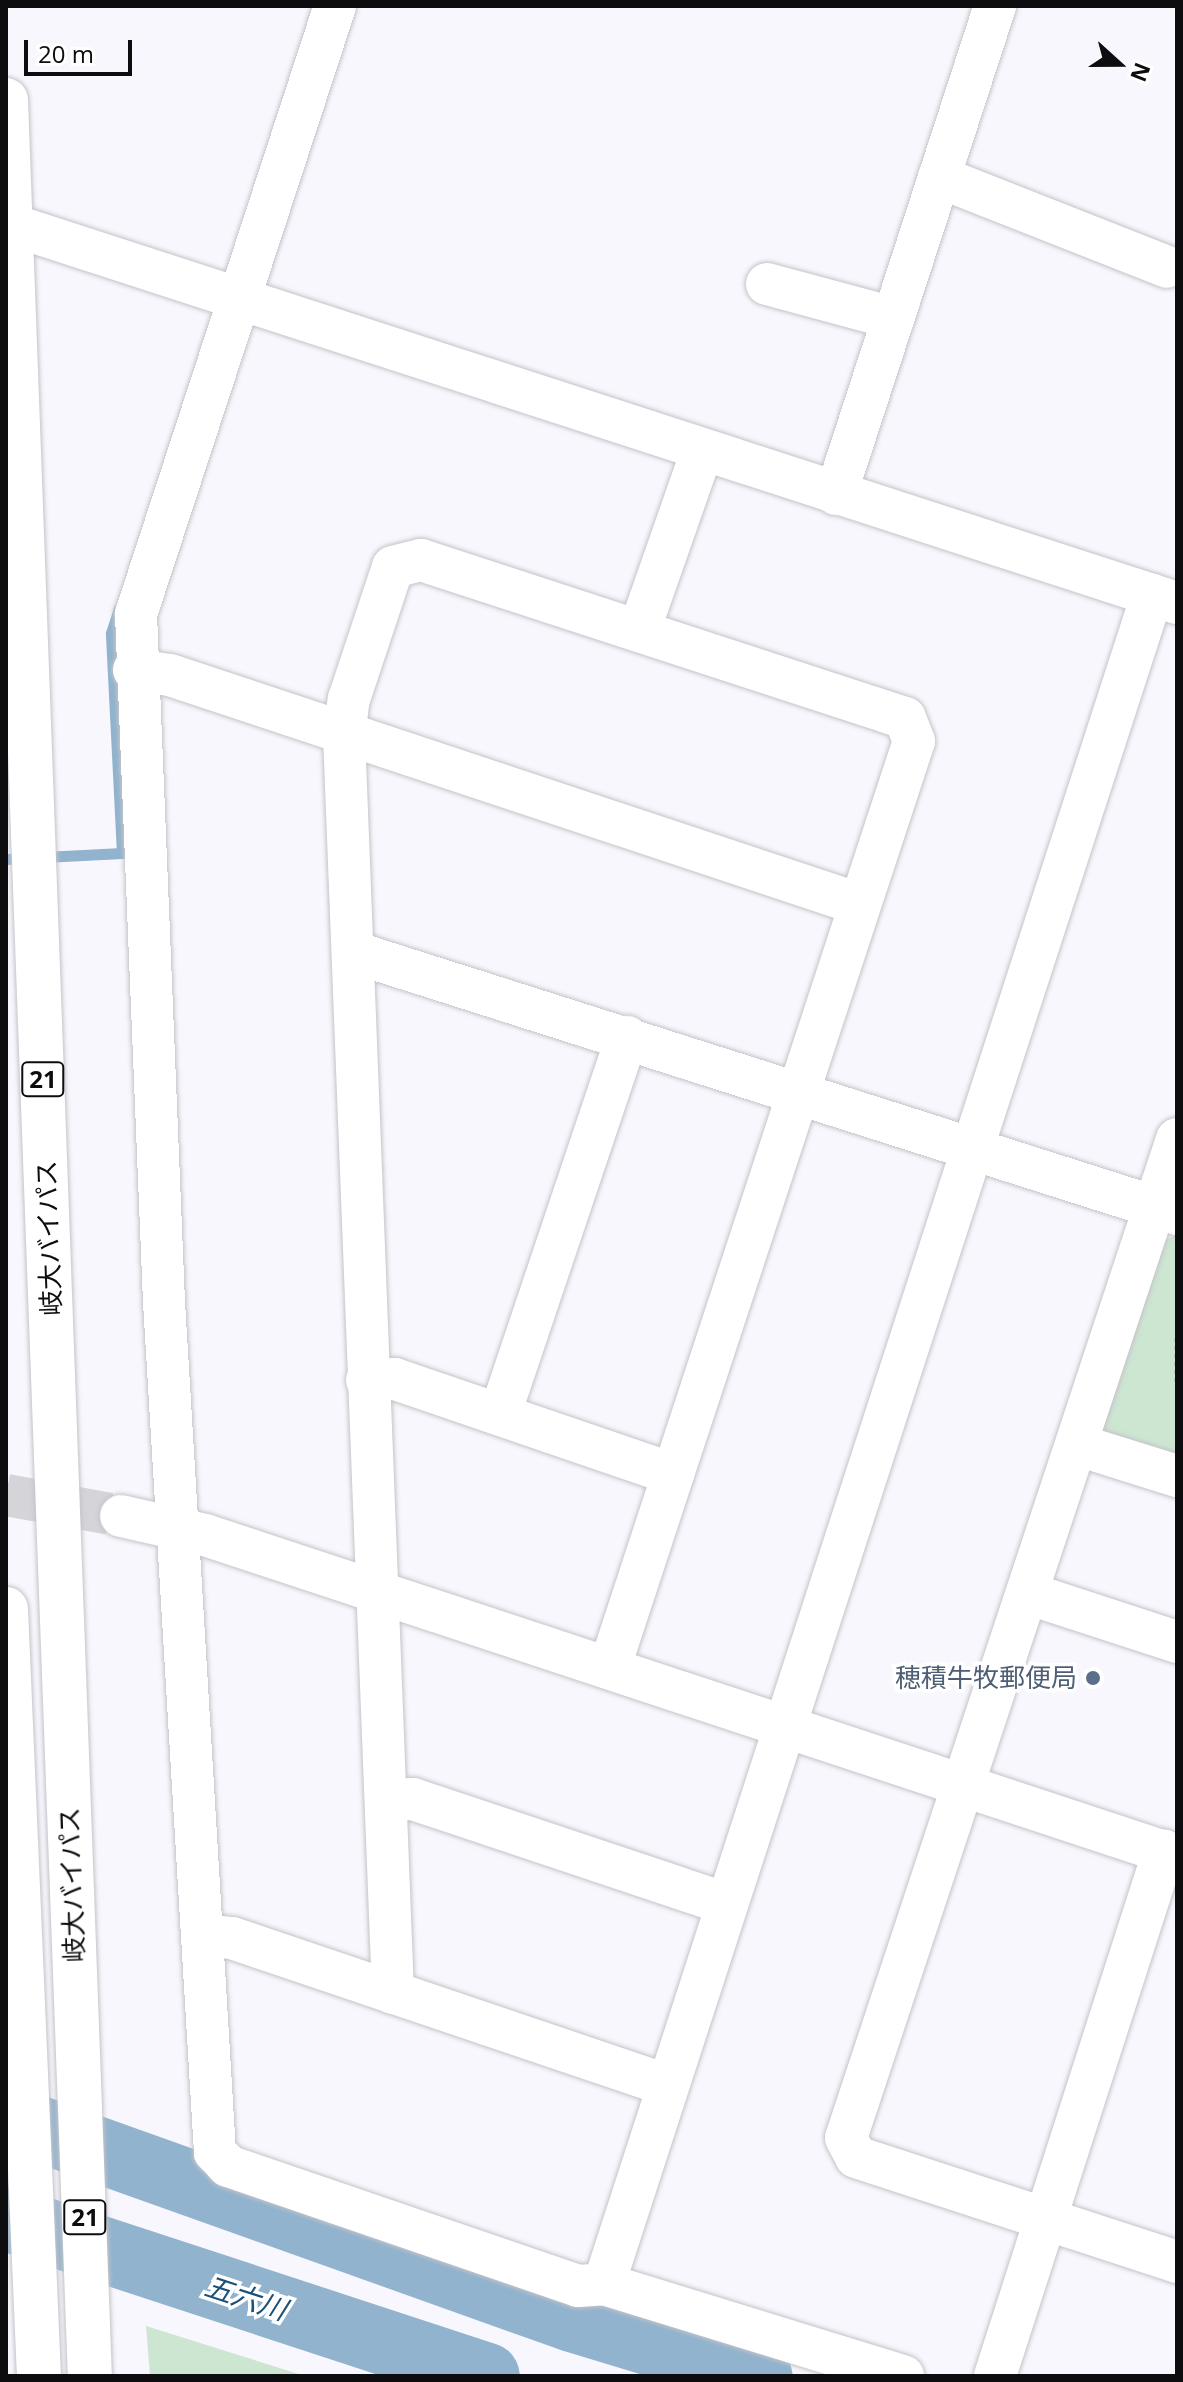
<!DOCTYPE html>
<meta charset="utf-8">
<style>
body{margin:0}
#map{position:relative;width:1183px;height:2382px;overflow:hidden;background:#f8f7fd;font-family:"Open Sans","Noto Sans JP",sans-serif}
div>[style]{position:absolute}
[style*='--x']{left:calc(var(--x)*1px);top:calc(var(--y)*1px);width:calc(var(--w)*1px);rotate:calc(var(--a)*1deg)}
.green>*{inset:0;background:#cce6d1}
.stream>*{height:11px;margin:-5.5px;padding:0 5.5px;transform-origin:5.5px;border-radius:5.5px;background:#91b3ce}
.river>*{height:66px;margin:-33px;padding:0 33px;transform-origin:33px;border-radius:33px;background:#91b3ce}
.minor-tunnel>*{height:42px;margin-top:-21px;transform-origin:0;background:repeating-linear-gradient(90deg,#d5d4d9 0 42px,transparent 0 63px)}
.path>*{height:5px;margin-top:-2.5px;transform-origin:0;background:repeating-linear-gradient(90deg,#aaa9ad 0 4px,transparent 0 8px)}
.roads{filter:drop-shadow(0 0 2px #c4c3c9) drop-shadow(0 0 2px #c4c3c9)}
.minor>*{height:42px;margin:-21px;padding:0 21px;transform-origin:21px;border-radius:21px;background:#fff}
.trunk>*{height:44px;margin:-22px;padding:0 22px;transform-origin:22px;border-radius:22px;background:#fff}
.dots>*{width:22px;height:22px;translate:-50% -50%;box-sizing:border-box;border:4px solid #fff;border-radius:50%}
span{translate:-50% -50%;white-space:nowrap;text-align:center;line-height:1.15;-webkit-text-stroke:7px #fff;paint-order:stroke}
.shield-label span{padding:2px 6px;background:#fff;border:2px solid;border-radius:6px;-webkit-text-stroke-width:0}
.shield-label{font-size:24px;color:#0d0c0e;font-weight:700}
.street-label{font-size:26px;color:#0d0c0e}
.service-label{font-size:26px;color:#4e5e75}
.right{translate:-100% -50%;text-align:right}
.water-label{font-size:28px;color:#1b5176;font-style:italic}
.frame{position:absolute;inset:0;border:8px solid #0d0c0e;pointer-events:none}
.north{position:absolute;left:1079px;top:24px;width:80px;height:80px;-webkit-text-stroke:6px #fff;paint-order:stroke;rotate:111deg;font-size:22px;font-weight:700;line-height:32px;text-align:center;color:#0d0c0e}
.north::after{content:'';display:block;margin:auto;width:28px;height:36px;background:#0d0c0e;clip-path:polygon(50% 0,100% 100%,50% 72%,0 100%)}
.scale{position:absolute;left:24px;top:40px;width:108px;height:36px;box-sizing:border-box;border:4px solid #0d0c0e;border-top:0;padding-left:10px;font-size:24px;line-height:28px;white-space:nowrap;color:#0d0c0e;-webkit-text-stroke:6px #fff;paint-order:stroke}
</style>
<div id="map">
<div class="green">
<i style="clip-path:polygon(1177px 1235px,1177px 1462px,1111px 1440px,1097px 1422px,1163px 1241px)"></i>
<i style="clip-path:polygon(146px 2326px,305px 2376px,150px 2376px)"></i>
</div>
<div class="stream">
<i style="--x:44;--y:857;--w:78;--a:-2.9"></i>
<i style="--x:122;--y:853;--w:220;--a:-92.9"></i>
<i style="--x:111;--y:633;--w:25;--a:-72"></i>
<i style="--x:6;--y:859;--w:21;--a:-3"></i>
</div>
<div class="river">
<i style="--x:6;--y:2117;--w:601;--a:19.64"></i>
<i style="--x:572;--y:2319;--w:196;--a:16.9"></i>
<i style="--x:6;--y:2218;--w:506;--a:18.18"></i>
</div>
<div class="minor-tunnel">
<i style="--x:6;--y:1495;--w:117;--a:10.3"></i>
</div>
<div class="path">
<i style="--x:1177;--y:1338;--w:48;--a:90"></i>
</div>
<div class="roads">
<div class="minor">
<i style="--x:335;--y:6;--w:640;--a:108.12"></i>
<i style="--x:136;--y:614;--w:689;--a:87.67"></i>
<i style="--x:164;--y:1302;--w:852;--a:86.57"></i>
<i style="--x:215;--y:2152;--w:19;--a:47"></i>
<i style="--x:228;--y:2166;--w:370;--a:18.9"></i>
<i style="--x:578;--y:2286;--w:26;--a:-4"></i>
<i style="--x:604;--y:2284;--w:313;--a:17.1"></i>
<i style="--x:939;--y:177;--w:245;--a:21.5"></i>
<i style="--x:6;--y:223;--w:1231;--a:17.98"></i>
<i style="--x:767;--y:284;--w:131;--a:15.1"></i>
<i style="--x:836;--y:494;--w:513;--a:-71.95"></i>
<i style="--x:639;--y:631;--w:191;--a:-70.7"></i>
<i style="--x:134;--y:670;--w:36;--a:8"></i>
<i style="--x:170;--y:675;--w:726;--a:18.39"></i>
<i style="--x:353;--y:952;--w:865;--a:17.64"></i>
<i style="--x:1177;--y:1139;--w:1052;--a:108.33"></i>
<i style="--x:846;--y:2138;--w:21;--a:62"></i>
<i style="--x:856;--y:2157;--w:338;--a:18.1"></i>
<i style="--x:367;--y:1380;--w:28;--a:-2"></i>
<i style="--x:395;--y:1379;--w:294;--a:18.9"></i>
<i style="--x:500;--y:1414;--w:398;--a:-71.4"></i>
<i style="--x:1078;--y:1445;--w:104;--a:17.4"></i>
<i style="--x:121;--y:1516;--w:86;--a:12.7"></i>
<i style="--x:205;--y:1535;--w:1024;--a:18.28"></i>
<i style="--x:1030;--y:1594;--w:155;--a:18.1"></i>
<i style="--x:387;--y:1800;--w:26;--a:-2"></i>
<i style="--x:413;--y:1799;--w:330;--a:18.5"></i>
<i style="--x:203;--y:1935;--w:29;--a:6"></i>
<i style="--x:232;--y:1938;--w:459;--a:18.7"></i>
<i style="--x:393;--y:1993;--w:1257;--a:-92.23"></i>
<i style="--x:344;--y:737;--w:38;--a:-83"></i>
<i style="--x:349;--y:699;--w:139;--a:-71.6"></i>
<i style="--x:393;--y:567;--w:29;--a:-14"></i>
<i style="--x:421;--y:560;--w:509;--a:18.08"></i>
<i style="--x:905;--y:718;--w:25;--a:69"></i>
<i style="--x:914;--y:741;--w:974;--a:108.19"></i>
<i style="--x:604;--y:2284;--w:1776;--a:-72.02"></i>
<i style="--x:995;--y:2376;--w:552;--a:-72.16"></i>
</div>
<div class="trunk">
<i style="--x:6;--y:100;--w:2278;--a:87.89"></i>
<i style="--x:6;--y:1609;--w:768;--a:87.54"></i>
</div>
</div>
<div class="dots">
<i style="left:1093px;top:1678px;background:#5c6f8a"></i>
</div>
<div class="shield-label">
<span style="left:43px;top:1079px">21</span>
<span style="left:85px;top:2217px">21</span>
</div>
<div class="street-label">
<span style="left:49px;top:1238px;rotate:-92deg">岐大バイパス</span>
<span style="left:72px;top:1885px;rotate:-92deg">岐大バイパス</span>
</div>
<div class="service-label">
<span class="right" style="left:1077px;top:1678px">穂積牛牧郵便局</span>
</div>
<div class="water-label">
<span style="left:246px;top:2297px;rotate:18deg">五六川</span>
</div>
<div class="frame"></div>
<div class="north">N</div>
<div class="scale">20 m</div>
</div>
